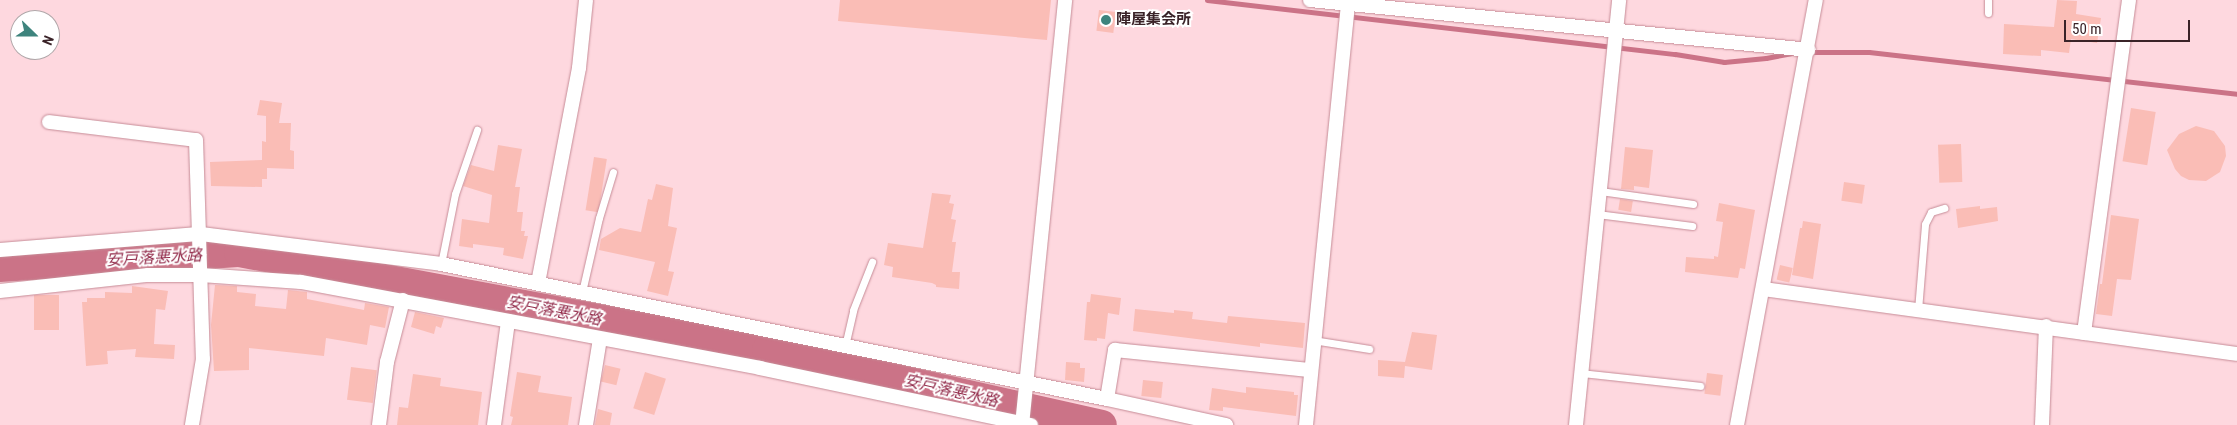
<!DOCTYPE html>
<meta charset="utf-8">
<style>
body{margin:0}
#map{position:relative;width:2237px;height:425px;overflow:hidden;background:#fed8df;font-family:"Roboto Condensed","Noto Sans JP",sans-serif}
div>[style]{position:absolute}
[style*='--x']{left:calc(var(--x)*1px);top:calc(var(--y)*1px);width:calc(var(--w)*1px);rotate:calc(var(--a)*1deg)}
.stream>*{height:5px;margin:-2.5px;padding:0 2.5px;transform-origin:2.5px;border-radius:2.5px;background:#cb7387}
.river>*{height:30px;margin:-15px;padding:0 15px;transform-origin:15px;border-radius:15px;background:#cb7387}
.building>*{inset:0;background:#fabdb6;transform-origin:0 0}
.roads{filter:drop-shadow(0 0 1px #c68c97) drop-shadow(0 0 1px #c68c97)}
.lane>*{height:7px;margin:-3.5px;padding:0 3.5px;transform-origin:3.5px;border-radius:3.5px;background:#fff}
.street>*{height:14px;margin:-7px;padding:0 7px;transform-origin:7px;border-radius:7px;background:#fff}
.dots>*{width:14px;height:14px;translate:-50% -50%;box-sizing:border-box;border:2px solid #fff;border-radius:50%}
span{translate:-50% -50%;white-space:nowrap;text-align:center;line-height:1.15;-webkit-text-stroke:4px #fff;paint-order:stroke}
.poi-label{font-size:15px;color:#3a2328;font-weight:700}
.left{translate:0 -50%;text-align:left}
.water-label{font-size:16px;color:#912848;font-style:italic}
.north{position:absolute;left:10px;top:10px;width:50px;height:50px;box-sizing:border-box;background:#fff;border:1px solid #b0a7a9;border-radius:50%;rotate:112deg;font-size:14px;font-weight:700;line-height:20px;text-align:center;color:#3a2328}
.north::after{content:'';display:block;margin:auto;width:18px;height:22px;background:#3e847d;clip-path:polygon(50% 0,100% 100%,50% 72%,0 100%)}
.scale{position:absolute;left:2064px;top:20px;width:126px;height:22px;box-sizing:border-box;border:2px solid #3a2328;border-top:0;padding-left:6px;font-size:15px;line-height:18px;white-space:nowrap;color:#3a2328;-webkit-text-stroke:4px #fff;paint-order:stroke}
</style>
<div id="map">
<div class="stream">
<i style="--x:1207;--y:0;--w:471;--a:6.6"></i>
<i style="--x:1675;--y:54;--w:50;--a:9.3"></i>
<i style="--x:1724;--y:62;--w:42;--a:-5.4"></i>
<i style="--x:1766;--y:58;--w:25;--a:-11"></i>
<i style="--x:1810;--y:52;--w:59;--a:0"></i>
<i style="--x:1869;--y:52;--w:370;--a:6.5"></i>
</div>
<div class="river">
<i style="--x:0;--y:267;--w:239;--a:-3.6"></i>
<i style="--x:239;--y:252;--w:537;--a:10.51"></i>
<i style="--x:767;--y:350;--w:343;--a:12.6"></i>
</div>
<div class="building">
<i style="clip-path:polygon(840px 0,1051px 0,1047px 40px,838px 21px)"></i>
<i style="clip-path:polygon(2057px 0,2077px 1px,2076px 14px,2101px 18px,2097px 43px,2071px 39px,2069px 53px,2041px 50px,2041px 56px,2003px 54px,2004px 24px,2054px 27px)"></i>
<i style="left:1099px;top:10px;width:17px;height:21px;rotate:7deg"></i>
<i style="clip-path:polygon(260px 100px,282px 103px,279px 123px,291px 123px,290px 150px,294px 151px,294px 169px,267px 168px,267px 179px,262px 179px,262px 187px,211px 186px,210px 162px,262px 160px,262px 141px,266px 142px,266px 116px,257px 115px)"></i>
<i style="left:2131px;top:108px;width:25px;height:54px;rotate:9deg"></i>
<i style="clip-path:polygon(2196px 126px,2214px 131px,2225px 146px,2226px 156px,2220px 172px,2206px 181px,2189px 180px,2181px 176px,2175px 169px,2167px 150px,2179px 134px)"></i>
<i style="left:1961px;top:144px;width:38px;height:23px;rotate:88deg"></i>
<i style="clip-path:polygon(498px 145px,522px 149px,515px 187px,520px 187px,517px 212px,523px 212px,521px 231px,525px 231px,524px 236px,528px 236px,523px 259px,503px 255px,504px 248px,473px 244px,473px 248px,459px 246px,462px 219px,489px 223px,492px 195px,463px 186px,471px 165px,494px 171px)"></i>
<i style="clip-path:polygon(1625px 147px,1653px 150px,1649px 188px,1634px 186px,1634px 190px,1621px 189px)"></i>
<i style="left:594px;top:157px;width:13px;height:54px;rotate:9deg"></i>
<i style="left:1844px;top:182px;width:21px;height:19px;rotate:8deg"></i>
<i style="clip-path:polygon(656px 184px,673px 188px,668px 226px,677px 228px,668px 271px,674px 272px,668px 296px,647px 291px,655px 262px,599px 250px,601px 239px,620px 228px,641px 232px,648px 199px,652px 200px)"></i>
<i style="clip-path:polygon(932px 193px,951px 195px,949px 203px,954px 204px,951px 219px,956px 220px,952px 242px,956px 242px,952px 272px,960px 272px,959px 289px,936px 287px,936px 285px,932px 283px,892px 277px,893px 267px,884px 265px,888px 243px,923px 248px)"></i>
<i style="left:1620px;top:199px;width:13px;height:11px;rotate:9deg"></i>
<i style="clip-path:polygon(1719px 203px,1755px 210px,1745px 269px,1740px 268px,1738px 278px,1685px 272px,1686px 257px,1714px 259px,1714px 256px,1718px 257px,1723px 222px,1716px 221px)"></i>
<i style="clip-path:polygon(1980px 206px,1980px 209px,1997px 207px,1998px 221px,1958px 228px,1956px 209px)"></i>
<i style="clip-path:polygon(2111px 215px,2139px 219px,2131px 280px,2117px 279px,2112px 316px,2096px 314px,2100px 284px,2102px 284px)"></i>
<i style="clip-path:polygon(1803px 221px,1821px 224px,1813px 279px,1792px 275px,1800px 228px,1802px 228px)"></i>
<i style="left:1780px;top:265px;width:13px;height:15px;rotate:13deg"></i>
<i style="clip-path:polygon(215px 285px,237px 286px,237px 292px,256px 294px,255px 306px,286px 309px,288px 290px,307px 292px,307px 299px,364px 310px,365px 303px,389px 307px,385px 328px,370px 325px,367px 345px,326px 338px,324px 356px,249px 348px,249px 370px,214px 371px,211px 325px)"></i>
<i style="clip-path:polygon(132px 286px,168px 291px,165px 310px,156px 309px,154px 344px,175px 345px,174px 359px,135px 357px,136px 349px,107px 351px,108px 364px,86px 366px,82px 302px,87px 302px,87px 298px,105px 298px,105px 292px,132px 293px)"></i>
<i style="clip-path:polygon(1091px 294px,1121px 298px,1119px 315px,1108px 313px,1105px 339px,1097px 338px,1097px 341px,1084px 340px,1087px 302px,1090px 302px)"></i>
<i style="left:59px;top:295px;width:35px;height:25px;rotate:90deg"></i>
<i style="clip-path:polygon(1135px 309px,1174px 313px,1174px 310px,1193px 312px,1192px 319px,1227px 323px,1228px 316px,1305px 323px,1303px 348px,1260px 343px,1260px 347px,1133px 331px)"></i>
<i style="clip-path:polygon(415px 312px,444px 318px,441px 328px,436px 326px,434px 334px,411px 327px)"></i>
<i style="clip-path:polygon(1412px 332px,1437px 335px,1432px 370px,1405px 366px,1404px 378px,1378px 376px,1378px 360px,1405px 362px)"></i>
<i style="clip-path:polygon(1066px 362px,1080px 363px,1080px 368px,1085px 368px,1084px 382px,1065px 380px)"></i>
<i style="left:605px;top:365px;width:16px;height:17px;rotate:14deg"></i>
<i style="left:351px;top:367px;width:26px;height:33px;rotate:7deg"></i>
<i style="clip-path:polygon(517px 372px,541px 376px,538px 392px,572px 397px,568px 425px,511px 425px,513px 417px,510px 416px)"></i>
<i style="left:645px;top:372px;width:22px;height:38px;rotate:18deg"></i>
<i style="left:1707px;top:373px;width:16px;height:21px;rotate:7deg"></i>
<i style="clip-path:polygon(413px 374px,441px 378px,440px 386px,482px 392px,478px 425px,397px 425px,399px 407px,408px 408px)"></i>
<i style="left:1143px;top:380px;width:20px;height:16px;rotate:6deg"></i>
<i style="clip-path:polygon(1246px 387px,1294px 392px,1294px 395px,1298px 395px,1296px 416px,1223px 407px,1223px 411px,1209px 410px,1212px 388px,1246px 393px)"></i>
<i style="clip-path:polygon(598px 409px,612px 413px,610px 425px,595px 425px)"></i>
</div>
<div class="roads">
<div class="lane">
<i style="--x:1988;--y:13;--w:13;--a:-90"></i>
<i style="--x:1600;--y:191;--w:94;--a:8"></i>
<i style="--x:1597;--y:214;--w:96;--a:7.2"></i>
<i style="--x:441;--y:264;--w:71;--a:-78.7"></i>
<i style="--x:455;--y:194;--w:68;--a:-71"></i>
<i style="--x:582;--y:292;--w:76;--a:-77.1"></i>
<i style="--x:599;--y:218;--w:48;--a:-73.1"></i>
<i style="--x:1918;--y:310;--w:86;--a:-85.3"></i>
<i style="--x:1925;--y:224;--w:13;--a:-63"></i>
<i style="--x:1931;--y:212;--w:14;--a:-17"></i>
<i style="--x:1313;--y:340;--w:57;--a:9.1"></i>
<i style="--x:845;--y:346;--w:37;--a:-77"></i>
<i style="--x:853;--y:310;--w:52;--a:-68.4"></i>
<i style="--x:1581;--y:373;--w:120;--a:6.2"></i>
</div>
<div class="street">
<i style="--x:1310;--y:0;--w:501;--a:5.72"></i>
<i style="--x:49;--y:122;--w:148;--a:7"></i>
<i style="--x:196;--y:140;--w:219;--a:88.2"></i>
<i style="--x:203;--y:359;--w:67;--a:99.5"></i>
<i style="--x:0;--y:250;--w:202;--a:-4.6"></i>
<i style="--x:201;--y:234;--w:242;--a:7.1"></i>
<i style="--x:441;--y:264;--w:680;--a:11.46"></i>
<i style="--x:1107;--y:399;--w:122;--a:12.3"></i>
<i style="--x:538;--y:283;--w:219;--a:-79.2"></i>
<i style="--x:579;--y:68;--w:68;--a:-84.1"></i>
<i style="--x:1763;--y:289;--w:478;--a:7.8"></i>
<i style="--x:0;--y:291;--w:149;--a:-6.2"></i>
<i style="--x:148;--y:275;--w:53;--a:0"></i>
<i style="--x:201;--y:275;--w:100;--a:4"></i>
<i style="--x:301;--y:282;--w:467;--a:10.6"></i>
<i style="--x:760;--y:368;--w:277;--a:11.9"></i>
<i style="--x:2084;--y:333;--w:336;--a:-82.3"></i>
<i style="--x:1107;--y:399;--w:50;--a:-80.7"></i>
<i style="--x:1115;--y:350;--w:195;--a:5.9"></i>
<i style="--x:379;--y:425;--w:64;--a:-82.8"></i>
<i style="--x:387;--y:362;--w:64;--a:-75.5"></i>
<i style="--x:494;--y:425;--w:105;--a:-82.3"></i>
<i style="--x:586;--y:425;--w:87;--a:-80.8"></i>
<i style="--x:1022;--y:425;--w:427;--a:-84.2"></i>
<i style="--x:1306;--y:425;--w:423;--a:-84.3"></i>
<i style="--x:1576;--y:425;--w:427;--a:-84.2"></i>
<i style="--x:1737;--y:425;--w:432;--a:-79.5"></i>
<i style="--x:2042;--y:425;--w:99;--a:-87.7"></i>
</div>
</div>
<div class="dots">
<i style="left:1106px;top:20px;background:#3e847d"></i>
</div>
<div class="poi-label">
<span class="left" style="left:1116px;top:20px">陣屋集会所</span>
</div>
<div class="water-label">
<span style="left:154px;top:258px;rotate:-3deg">安戸落悪水路</span>
<span style="left:554px;top:311px;rotate:11deg">安戸落悪水路</span>
<span style="left:951px;top:391px;rotate:13deg">安戸落悪水路</span>
</div>
<div class="north">N</div>
<div class="scale">50 m</div>
</div>
